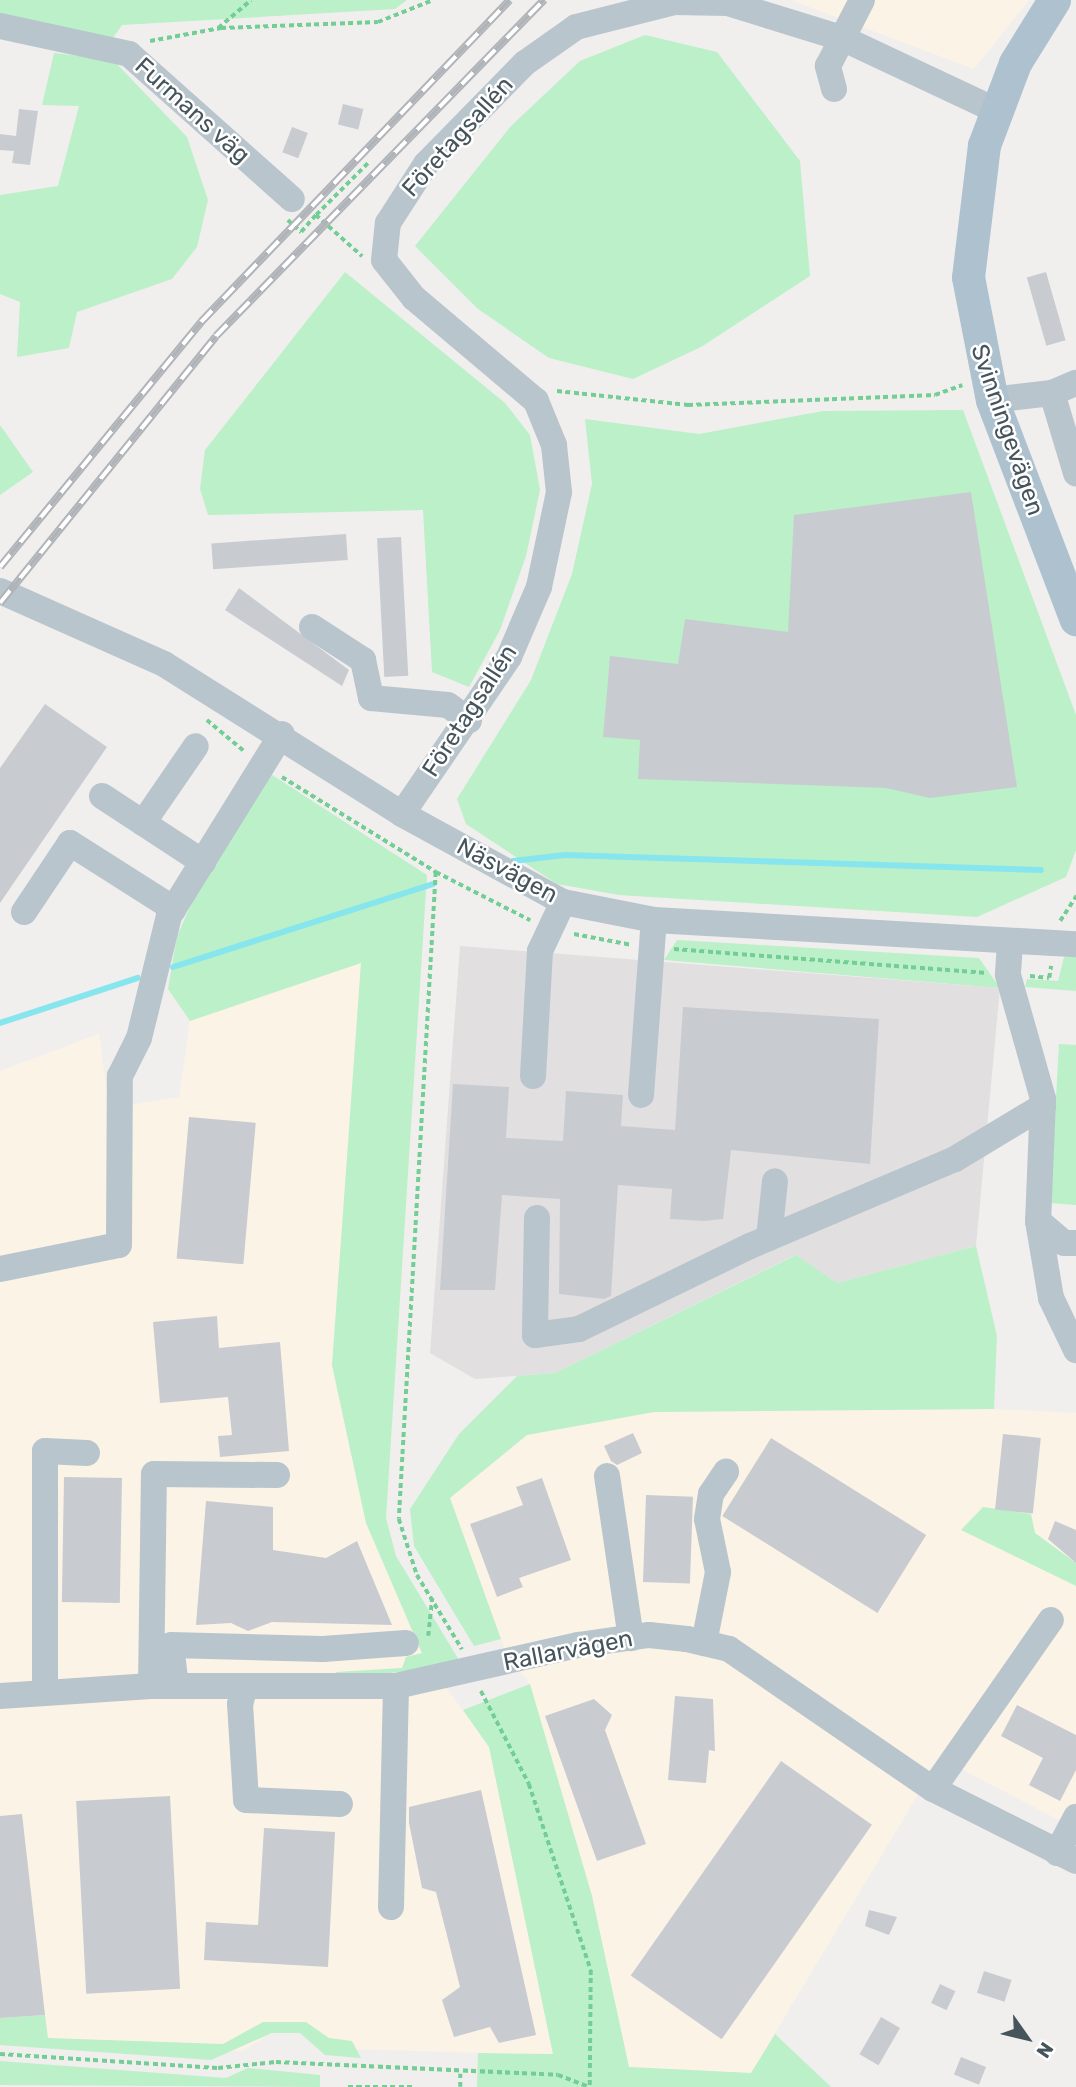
<!DOCTYPE html>
<meta charset="utf-8">
<style>
body{margin:0}
#map{position:relative;width:1076px;height:2087px;overflow:hidden;background:#f1eeee;font-family:Rubik,sans-serif}
div>[style]{position:absolute}
[style*='--x']{left:calc(var(--x)*1px);top:calc(var(--y)*1px);width:calc(var(--w)*1px);rotate:calc(var(--a)*1deg)}
.commercial>*{inset:0;background:#fcf3e7}
.education>*{inset:0;background:#e2dfe0}
.green>*{inset:0;background:#bbf0c9}
.stream>*{height:6px;margin:-3px;padding:0 3px;transform-origin:3px;border-radius:3px;background:#87e5ed}
.building>*{inset:0;background:#c8ccd1;transform-origin:0 0}
.path>*{height:3.5px;margin-top:-1.75px;transform-origin:0;background:repeating-linear-gradient(90deg,#73ce95 0 5px,transparent 0 8.5px)}
.minor>*{height:26px;margin:-13px;padding:0 13px;transform-origin:13px;border-radius:13px;background:#b9c5cc}
.major>*{height:33px;margin:-16.5px;padding:0 16.5px;transform-origin:16.5px;border-radius:16.5px;background:#adc2ce}
.rail>*{height:8px;margin-top:-4px;transform-origin:0;background:repeating-linear-gradient(90deg,#fff 0 16px,#b0b4b9 0 32px);box-sizing:border-box;border-block:2px solid #b0b4b9}
span{translate:-50% -50%;white-space:nowrap;text-align:center;line-height:1.15;-webkit-text-stroke:5px #fff;paint-order:stroke}
.street-label{font-size:24px;color:#46545c}
.north{position:absolute;left:992px;top:2003px;width:70px;height:70px;-webkit-text-stroke:5px #fff;paint-order:stroke;rotate:124deg;font-size:19px;font-weight:700;line-height:28px;text-align:center;color:#46545c}
.north::after{content:'';display:block;margin:auto;width:24px;height:32px;background:#46545c;clip-path:polygon(50% 0,100% 100%,50% 72%,0 100%)}
</style>
<div id="map">
<div class="commercial">
<i style="clip-path:polygon(791px 0,1029px 0,974px 69px)"></i>
<i style="clip-path:polygon(361px 963px,332px 1365px,366px 1523px,422px 1654px,489px 1747px,553px 2055px,318px 2048px,300px 2033px,272px 2033px,242px 2051px,0 2041px,0 1071px,99px 1034px,109px 1108px,179px 1097px,190px 1021px)"></i>
<i style="clip-path:polygon(994px 1409px,1076px 1413px,1076px 1829px,940px 1758px,751px 2073px,629px 2067px,592px 1896px,530px 1684px,506px 1653px,450px 1498px,526px 1435px,654px 1412px)"></i>
</div>
<div class="education">
<i style="clip-path:polygon(460px 946px,1000px 988px,976px 1246px,837px 1283px,795px 1255px,555px 1373px,475px 1379px,430px 1353px)"></i>
</div>
<div class="green">
<i style="clip-path:polygon(0 0,407px 0,395px 9px,122px 25px,113px 38px,0 15px)"></i>
<i style="clip-path:polygon(645px 35px,717px 52px,800px 161px,810px 276px,701px 347px,633px 379px,549px 358px,478px 309px,415px 246px,511px 126px,580px 61px)"></i>
<i style="clip-path:polygon(54px 53px,113px 60px,187px 137px,208px 200px,197px 247px,172px 279px,77px 312px,69px 348px,17px 357px,20px 302px,0 294px,0 195px,58px 186px,79px 106px,42px 105px)"></i>
<i style="clip-path:polygon(345px 272px,505px 403px,530px 435px,540px 490px,526px 556px,500px 630px,469px 687px,432px 672px,423px 510px,208px 515px,200px 489px,205px 450px)"></i>
<i style="clip-path:polygon(963px 410px,1076px 715px,1076px 850px,1066px 877px,977px 917px,619px 895px,557px 884px,466px 824px,457px 799px,531px 680px,572px 574px,592px 484px,585px 419px,699px 434px,823px 411px)"></i>
<i style="clip-path:polygon(0 425px,33px 472px,0 495px)"></i>
<i style="clip-path:polygon(269px 773px,427px 875px,386px 1518px,396px 1556px,462px 1665px,336px 1679px,336px 1672px,402px 1668px,406px 1657px,422px 1653px,366px 1523px,332px 1365px,361px 963px,190px 1021px,168px 989px,177px 936px,211px 860px)"></i>
<i style="clip-path:polygon(677px 940px,979px 958px,1000px 988px,664px 960px)"></i>
<i style="clip-path:polygon(1064px 957px,1076px 957px,1076px 991px,1025px 987px,1027px 979px,1058px 981px)"></i>
<i style="clip-path:polygon(1059px 1044px,1076px 1045px,1076px 1205px,1050px 1203px)"></i>
<i style="clip-path:polygon(976px 1246px,997px 1336px,994px 1409px,654px 1412px,527px 1435px,450px 1498px,501px 1639px,474px 1646px,414px 1546px,410px 1509px,459px 1434px,517px 1376px,555px 1373px,796px 1255px,837px 1283px)"></i>
<i style="clip-path:polygon(983px 1507px,1031px 1514px,1035px 1533px,1076px 1563px,1076px 1586px,961px 1530px)"></i>
<i style="clip-path:polygon(530px 1684px,592px 1896px,629px 2067px,751px 2073px,775px 2034px,831px 2087px,477px 2087px,478px 2053px,553px 2054px,489px 1747px,463px 1710px)"></i>
<i style="clip-path:polygon(45px 2015px,48px 2038px,223px 2044px,263px 2022px,306px 2022px,329px 2038px,352px 2041px,361px 2058px,325px 2055px,300px 2033px,272px 2033px,211px 2060px,0 2045px,0 2018px)"></i>
<i style="clip-path:polygon(0 2061px,226px 2078px,248px 2068px,320px 2075px,320px 2087px,0 2085px)"></i>
</div>
<div class="stream">
<i style="--x:513;--y:861;--w:52;--a:-6.6"></i>
<i style="--x:565;--y:855;--w:476;--a:1.8"></i>
<i style="--x:173;--y:967;--w:273;--a:-17.7"></i>
<i style="--x:0;--y:1023;--w:145;--a:-18.1"></i>
</div>
<div class="building">
<i style="left:343px;top:104px;width:21px;height:21px;rotate:14deg"></i>
<i style="clip-path:polygon(19px 109px,38px 111px,30px 165px,12px 163px,14px 151px,0 150px,0 134px,16px 136px)"></i>
<i style="left:292px;top:127px;width:17px;height:27px;rotate:21deg"></i>
<i style="left:1046px;top:272px;width:71px;height:20px;rotate:74deg"></i>
<i style="clip-path:polygon(971px 492px,1017px 787px,930px 798px,886px 788px,638px 779px,640px 740px,603px 737px,610px 656px,678px 664px,685px 619px,788px 632px,794px 515px)"></i>
<i style="left:346px;top:534px;width:26px;height:135px;rotate:86deg"></i>
<i style="left:401px;top:537px;width:139px;height:24px;rotate:87deg"></i>
<i style="clip-path:polygon(239px 588px,349px 670px,342px 686px,225px 610px)"></i>
<i style="clip-path:polygon(45px 704px,107px 747px,0 903px,0 768px)"></i>
<i style="clip-path:polygon(683px 1007px,879px 1019px,870px 1164px,731px 1150px,723px 1219px,704px 1221px,670px 1219px,672px 1189px,618px 1185px,611px 1296px,604px 1299px,559px 1294px,560px 1199px,502px 1195px,495px 1290px,440px 1290px,453px 1084px,509px 1087px,506px 1138px,563px 1141px,566px 1091px,623px 1095px,621px 1126px,675px 1130px)"></i>
<i style="left:189px;top:1117px;width:67px;height:142px;rotate:5deg"></i>
<i style="clip-path:polygon(217px 1316px,219px 1348px,280px 1342px,289px 1451px,220px 1457px,218px 1436px,232px 1435px,228px 1397px,160px 1403px,153px 1322px)"></i>
<i style="clip-path:polygon(633px 1433px,642px 1453px,617px 1465px,611px 1461px,604px 1446px)"></i>
<i style="left:1003px;top:1434px;width:38px;height:76px;rotate:6deg"></i>
<i style="left:771px;top:1438px;width:183px;height:92px;rotate:32deg"></i>
<i style="left:64px;top:1477px;width:58px;height:125px;rotate:1deg"></i>
<i style="clip-path:polygon(542px 1478px,571px 1560px,519px 1578px,523px 1587px,497px 1597px,470px 1524px,523px 1505px,516px 1487px)"></i>
<i style="left:646px;top:1495px;width:47px;height:87px;rotate:2deg"></i>
<i style="clip-path:polygon(206px 1501px,273px 1507px,273px 1550px,326px 1558px,357px 1541px,392px 1625px,272px 1622px,248px 1631px,231px 1623px,196px 1625px)"></i>
<i style="clip-path:polygon(1055px 1521px,1076px 1530px,1076px 1563px,1048px 1539px)"></i>
<i style="clip-path:polygon(675px 1696px,713px 1699px,715px 1751px,709px 1750px,706px 1783px,668px 1780px)"></i>
<i style="clip-path:polygon(594px 1699px,612px 1715px,605px 1730px,646px 1844px,597px 1861px,545px 1716px)"></i>
<i style="clip-path:polygon(1017px 1705px,1076px 1735px,1076px 1770px,1060px 1801px,1029px 1785px,1043px 1758px,1001px 1736px)"></i>
<i style="left:781px;top:1761px;width:111px;height:262px;rotate:35deg"></i>
<i style="clip-path:polygon(481px 1790px,536px 2035px,499px 2043px,490px 2027px,454px 2037px,442px 2000px,460px 1987px,436px 1892px,422px 1888px,409px 1823px,409px 1807px)"></i>
<i style="left:170px;top:1796px;width:193px;height:94px;rotate:87deg"></i>
<i style="clip-path:polygon(22px 1814px,45px 2015px,0 2018px,0 1816px)"></i>
<i style="clip-path:polygon(264px 1828px,335px 1832px,328px 1967px,204px 1960px,206px 1922px,258px 1925px)"></i>
<i style="clip-path:polygon(869px 1910px,897px 1917px,889px 1935px,865px 1926px)"></i>
<i style="left:984px;top:1971px;width:29px;height:23px;rotate:18deg"></i>
<i style="left:940px;top:1984px;width:17px;height:21px;rotate:25deg"></i>
<i style="left:881px;top:2017px;width:22px;height:43px;rotate:30deg"></i>
<i style="left:961px;top:2057px;width:27px;height:19px;rotate:22deg"></i>
</div>
<div class="path">
<i style="--x:218;--y:28;--w:43;--a:-40.3"></i>
<i style="--x:150;--y:41;--w:72;--a:-10.4"></i>
<i style="--x:221;--y:28;--w:157;--a:-2.2"></i>
<i style="--x:378;--y:22;--w:59;--a:-21.8"></i>
<i style="--x:316;--y:215;--w:75;--a:-45"></i>
<i style="--x:288;--y:220;--w:18;--a:43"></i>
<i style="--x:301;--y:232;--w:23;--a:-49"></i>
<i style="--x:316;--y:215;--w:62;--a:41.7"></i>
<i style="--x:557;--y:391;--w:132;--a:6.1"></i>
<i style="--x:688;--y:405;--w:247;--a:-2.3"></i>
<i style="--x:935;--y:395;--w:29;--a:-20"></i>
<i style="--x:207;--y:720;--w:48;--a:40"></i>
<i style="--x:282;--y:777;--w:181;--a:31.7"></i>
<i style="--x:436;--y:872;--w:106;--a:27.1"></i>
<i style="--x:436;--y:872;--w:648;--a:93.27"></i>
<i style="--x:399;--y:1519;--w:59;--a:72.2"></i>
<i style="--x:417;--y:1575;--w:87;--a:58.7"></i>
<i style="--x:1060;--y:921;--w:30;--a:-57"></i>
<i style="--x:574;--y:934;--w:59;--a:10.7"></i>
<i style="--x:674;--y:949;--w:314;--a:4.4"></i>
<i style="--x:1030;--y:976;--w:19;--a:6"></i>
<i style="--x:1049;--y:978;--w:12;--a:-81"></i>
<i style="--x:428;--y:1636;--w:38;--a:-84"></i>
<i style="--x:481;--y:1691;--w:105;--a:62.7"></i>
<i style="--x:529;--y:1784;--w:196;--a:71.6"></i>
<i style="--x:591;--y:1970;--w:117;--a:90.5"></i>
<i style="--x:0;--y:2054;--w:218;--a:3.7"></i>
<i style="--x:218;--y:2068;--w:58;--a:-5.9"></i>
<i style="--x:276;--y:2062;--w:282;--a:2.6"></i>
<i style="--x:558;--y:2075;--w:33;--a:21"></i>
<i style="--x:348;--y:2087;--w:66;--a:0"></i>
<i style="--x:460;--y:2087;--w:13;--a:-90"></i>
</div>
<div class="minor">
<i style="--x:0;--y:26;--w:132;--a:12.2"></i>
<i style="--x:129;--y:54;--w:218;--a:41.7"></i>
<i style="--x:834;--y:89;--w:24;--a:-105"></i>
<i style="--x:828;--y:66;--w:74;--a:-62.7"></i>
<i style="--x:1052;--y:393;--w:84;--a:73.3"></i>
<i style="--x:992;--y:400;--w:60;--a:-6.7"></i>
<i style="--x:1052;--y:393;--w:26;--a:-23"></i>
<i style="--x:0;--y:591;--w:180;--a:24"></i>
<i style="--x:164;--y:664;--w:281;--a:32.2"></i>
<i style="--x:402;--y:814;--w:183;--a:28.7"></i>
<i style="--x:563;--y:902;--w:93;--a:11.2"></i>
<i style="--x:654;--y:920;--w:423;--a:3.3"></i>
<i style="--x:312;--y:627;--w:61;--a:32.9"></i>
<i style="--x:363;--y:660;--w:39;--a:78"></i>
<i style="--x:371;--y:698;--w:77;--a:5.2"></i>
<i style="--x:448;--y:705;--w:26;--a:36"></i>
<i style="--x:102;--y:796;--w:121;--a:33.2"></i>
<i style="--x:402;--y:814;--w:190;--a:-55.7"></i>
<i style="--x:509;--y:657;--w:76;--a:-66.8"></i>
<i style="--x:539;--y:587;--w:97;--a:-78.1"></i>
<i style="--x:559;--y:492;--w:47;--a:-96.1"></i>
<i style="--x:554;--y:445;--w:48;--a:-112.2"></i>
<i style="--x:536;--y:401;--w:160;--a:-139.8"></i>
<i style="--x:414;--y:298;--w:48;--a:-128.3"></i>
<i style="--x:384;--y:260;--w:37;--a:-84"></i>
<i style="--x:388;--y:223;--w:70;--a:-57.2"></i>
<i style="--x:426;--y:164;--w:141;--a:-45.6"></i>
<i style="--x:525;--y:63;--w:62;--a:-35.2"></i>
<i style="--x:576;--y:27;--w:102;--a:-14.2"></i>
<i style="--x:675;--y:2;--w:53;--a:1.1"></i>
<i style="--x:728;--y:3;--w:121;--a:17.2"></i>
<i style="--x:844;--y:39;--w:167;--a:25.2"></i>
<i style="--x:143;--y:823;--w:93;--a:-55.5"></i>
<i style="--x:24;--y:912;--w:83;--a:-56.3"></i>
<i style="--x:70;--y:843;--w:123;--a:32.4"></i>
<i style="--x:1010;--y:944;--w:31;--a:94"></i>
<i style="--x:1008;--y:975;--w:129;--a:74.2"></i>
<i style="--x:1043;--y:1099;--w:122;--a:92.3"></i>
<i style="--x:1038;--y:1221;--w:78;--a:80.4"></i>
<i style="--x:1051;--y:1298;--w:58;--a:64.3"></i>
<i style="--x:533;--y:1076;--w:125;--a:-86.8"></i>
<i style="--x:540;--y:951;--w:54;--a:-64.9"></i>
<i style="--x:641;--y:1095;--w:175;--a:-85.8"></i>
<i style="--x:537;--y:1218;--w:117;--a:91"></i>
<i style="--x:535;--y:1335;--w:44;--a:-7.8"></i>
<i style="--x:579;--y:1329;--w:190;--a:-25.9"></i>
<i style="--x:750;--y:1246;--w:223;--a:-23"></i>
<i style="--x:955;--y:1159;--w:103;--a:-31.1"></i>
<i style="--x:1038;--y:1221;--w:34;--a:40"></i>
<i style="--x:1064;--y:1243;--w:12;--a:0"></i>
<i style="--x:769;--y:1238;--w:57;--a:-84"></i>
<i style="--x:0;--y:1269;--w:121;--a:-11.4"></i>
<i style="--x:119;--y:1245;--w:169;--a:-89.7"></i>
<i style="--x:120;--y:1076;--w:42;--a:-63.4"></i>
<i style="--x:139;--y:1038;--w:126;--a:-76.2"></i>
<i style="--x:169;--y:916;--w:214;--a:-58.2"></i>
<i style="--x:607;--y:1476;--w:164;--a:81.6"></i>
<i style="--x:704;--y:1643;--w:72;--a:-78.8"></i>
<i style="--x:718;--y:1572;--w:54;--a:-101.7"></i>
<i style="--x:707;--y:1519;--w:25;--a:-81"></i>
<i style="--x:711;--y:1494;--w:27;--a:-56"></i>
<i style="--x:151;--y:1686;--w:212;--a:-89.2"></i>
<i style="--x:154;--y:1474;--w:123;--a:0.5"></i>
<i style="--x:176;--y:1686;--w:41;--a:-97"></i>
<i style="--x:171;--y:1645;--w:152;--a:1.5"></i>
<i style="--x:323;--y:1649;--w:83;--a:-4.1"></i>
<i style="--x:245;--y:1687;--w:18;--a:106"></i>
<i style="--x:240;--y:1704;--w:96;--a:86.4"></i>
<i style="--x:246;--y:1800;--w:94;--a:2.4"></i>
<i style="--x:45;--y:1692;--w:241;--a:-90"></i>
<i style="--x:45;--y:1451;--w:42;--a:2.7"></i>
<i style="--x:0;--y:1696;--w:151;--a:-3.8"></i>
<i style="--x:151;--y:1686;--w:245;--a:0"></i>
<i style="--x:396;--y:1686;--w:187;--a:-12.7"></i>
<i style="--x:578;--y:1645;--w:72;--a:-8"></i>
<i style="--x:649;--y:1635;--w:38;--a:6"></i>
<i style="--x:687;--y:1639;--w:43;--a:13.4"></i>
<i style="--x:729;--y:1649;--w:247;--a:34.5"></i>
<i style="--x:933;--y:1789;--w:160;--a:26.7"></i>
<i style="--x:933;--y:1789;--w:206;--a:-55.1"></i>
<i style="--x:1057;--y:1853;--w:41;--a:-62.2"></i>
<i style="--x:391;--y:1907;--w:221;--a:-88.7"></i>
</div>
<div class="major">
<i style="--x:1054;--y:0;--w:74;--a:121.8"></i>
<i style="--x:1015;--y:63;--w:88;--a:110.7"></i>
<i style="--x:984;--y:145;--w:133;--a:96.9"></i>
<i style="--x:968;--y:277;--w:125;--a:79"></i>
<i style="--x:992;--y:400;--w:235;--a:69.1"></i>
</div>
<div class="rail">
<i style="--x:0;--y:567;--w:317;--a:-50.6"></i>
<i style="--x:201;--y:322;--w:446;--a:-46.2"></i>
<i style="--x:0;--y:603;--w:343;--a:-51"></i>
<i style="--x:216;--y:336;--w:470;--a:-45.7"></i>
</div>
<div class="street-label">
<span style="left:192px;top:111px;rotate:42deg">Furmans väg</span>
<span style="left:458px;top:137px;rotate:-48deg">Företagsallén</span>
<span style="left:1007px;top:430px;rotate:71deg">Svinningevägen</span>
<span style="left:470px;top:711px;rotate:-57deg">Företagsallén</span>
<span style="left:507px;top:871px;rotate:28deg">Näsvägen</span>
<span style="left:568px;top:1651px;rotate:-11deg">Rallarvägen</span>
</div>
<div class="north">N</div>
</div>
